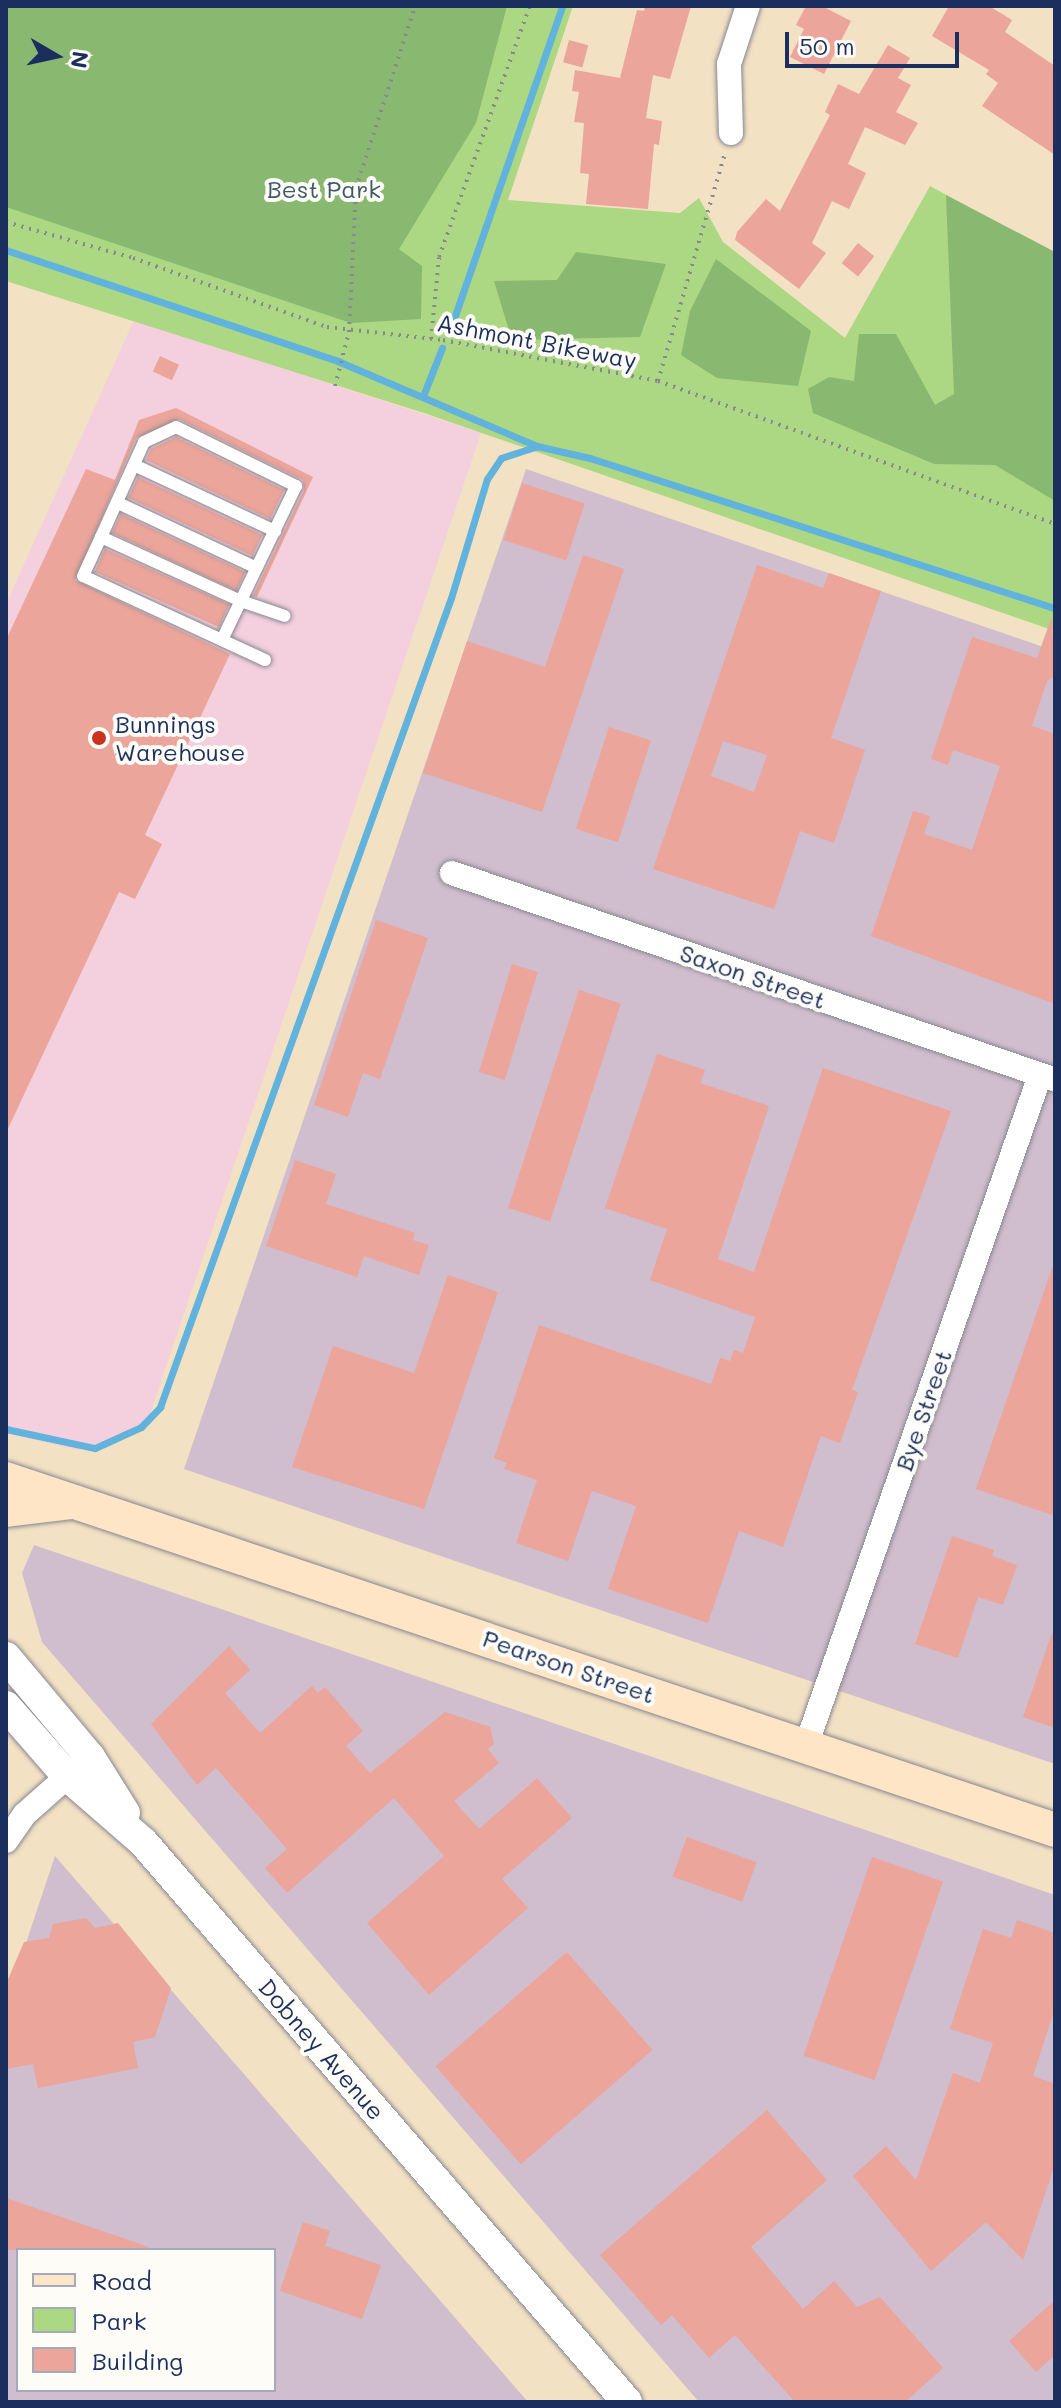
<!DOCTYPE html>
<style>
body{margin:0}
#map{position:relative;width:1061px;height:2408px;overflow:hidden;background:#f3e1c4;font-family:Mali,sans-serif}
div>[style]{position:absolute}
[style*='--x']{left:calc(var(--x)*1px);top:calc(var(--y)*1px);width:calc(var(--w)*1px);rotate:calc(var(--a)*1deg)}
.built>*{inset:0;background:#f4cfdd}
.industrial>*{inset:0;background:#d0bdcd}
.green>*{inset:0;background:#acd783}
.forest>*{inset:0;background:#89b871}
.stream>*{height:7px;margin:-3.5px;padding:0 3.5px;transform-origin:3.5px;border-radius:3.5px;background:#61b2dc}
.building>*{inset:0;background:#eba59a;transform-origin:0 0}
.path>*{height:4px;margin-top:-2px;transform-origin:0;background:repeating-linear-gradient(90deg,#878891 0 2px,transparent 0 8px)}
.roads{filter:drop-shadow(0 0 2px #878891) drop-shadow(0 0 2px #878891)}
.service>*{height:12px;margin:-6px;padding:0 6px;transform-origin:6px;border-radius:6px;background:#fff}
.minor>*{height:24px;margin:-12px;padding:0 12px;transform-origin:12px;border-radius:12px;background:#fff}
.tertiary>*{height:30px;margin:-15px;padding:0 15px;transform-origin:15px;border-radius:15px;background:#fff}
.secondary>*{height:34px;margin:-17px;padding:0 17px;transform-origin:17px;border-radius:17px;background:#fee5c5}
.dots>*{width:22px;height:22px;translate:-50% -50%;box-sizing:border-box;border:4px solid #fdfcf7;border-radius:50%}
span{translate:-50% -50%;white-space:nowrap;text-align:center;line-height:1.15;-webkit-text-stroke:8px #fdfcf7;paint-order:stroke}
.park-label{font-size:24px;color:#3f5967}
.street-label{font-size:24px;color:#1b2f5e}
.poi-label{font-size:24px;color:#1b2f5e}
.left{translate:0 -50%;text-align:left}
.frame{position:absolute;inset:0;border:8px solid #1b2f5e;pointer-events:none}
.legend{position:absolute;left:16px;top:2248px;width:260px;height:144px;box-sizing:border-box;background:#fdfcf7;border:2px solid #a3aaba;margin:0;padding:10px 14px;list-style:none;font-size:24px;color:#1b2f5e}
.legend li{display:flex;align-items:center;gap:16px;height:40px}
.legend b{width:40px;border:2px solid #a3aaba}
.north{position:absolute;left:16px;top:16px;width:80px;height:80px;-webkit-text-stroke:6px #fdfcf7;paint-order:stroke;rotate:99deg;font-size:22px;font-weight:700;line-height:32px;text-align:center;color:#1b2f5e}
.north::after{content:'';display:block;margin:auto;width:28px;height:36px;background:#1b2f5e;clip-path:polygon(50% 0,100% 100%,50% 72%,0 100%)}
.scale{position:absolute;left:785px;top:32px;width:174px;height:36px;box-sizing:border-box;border:4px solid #1b2f5e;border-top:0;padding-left:10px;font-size:24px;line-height:28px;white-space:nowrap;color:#1b2f5e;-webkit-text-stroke:6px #fdfcf7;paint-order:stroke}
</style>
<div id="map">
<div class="built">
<i style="clip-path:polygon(134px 320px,481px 433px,145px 1429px,78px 1450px,6px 1433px,6px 604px)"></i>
</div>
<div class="industrial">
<i style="clip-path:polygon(526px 469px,1055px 651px,1055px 1764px,184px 1469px)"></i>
<i style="clip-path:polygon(34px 1545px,1055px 1895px,1055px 2402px,699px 2402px,42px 1642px,22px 1573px)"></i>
<i style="clip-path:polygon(evenodd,55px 1856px,528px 2402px,6px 2402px,6px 2003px,55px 1856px,18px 2250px,274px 2250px,274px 2390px,18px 2390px,18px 2250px)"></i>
</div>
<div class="green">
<i style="clip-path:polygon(6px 6px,573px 6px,508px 200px,680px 213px,699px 198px,723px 242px,845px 338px,930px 186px,1055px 254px,1055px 631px,424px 413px,6px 281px)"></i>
</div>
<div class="forest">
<i style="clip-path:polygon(6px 6px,507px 6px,476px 123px,399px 249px,422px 266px,421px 319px,351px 323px,6px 207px)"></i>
<i style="clip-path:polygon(946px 195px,1055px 252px,1055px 501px,995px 465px,934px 464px,813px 413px,808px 389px,829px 377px,854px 381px,859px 334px,896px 334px,935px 405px,954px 394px)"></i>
<i style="clip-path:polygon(576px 252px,666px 264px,640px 337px,512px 340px,494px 281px,557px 280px)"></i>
<i style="clip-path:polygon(716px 259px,811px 331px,798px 386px,717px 378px,681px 355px,690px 311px)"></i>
</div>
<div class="stream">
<i style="--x:6;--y:250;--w:352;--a:18.5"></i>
<i style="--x:340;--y:362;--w:214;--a:23.1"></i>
<i style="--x:450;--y:330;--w:343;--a:-70.9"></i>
<i style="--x:423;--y:396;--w:52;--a:-68.4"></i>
<i style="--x:6;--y:1429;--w:91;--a:12.1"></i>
<i style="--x:95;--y:1448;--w:51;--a:-24.5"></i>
<i style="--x:141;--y:1427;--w:28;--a:-46"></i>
<i style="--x:160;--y:1407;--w:860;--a:-70.22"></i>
<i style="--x:451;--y:598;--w:124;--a:-73.2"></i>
<i style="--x:487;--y:479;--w:25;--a:-56"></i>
<i style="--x:501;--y:458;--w:38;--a:-18"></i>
<i style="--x:537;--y:446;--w:54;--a:12.8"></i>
<i style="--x:590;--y:458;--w:489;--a:17.9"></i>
</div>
<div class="building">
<i style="clip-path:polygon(645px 6px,691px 6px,670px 79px,653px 75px,646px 118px,662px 121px,659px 145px,654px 144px,648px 209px,586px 204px,589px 174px,580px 173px,584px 123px,574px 122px,579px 92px,572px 91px,575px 70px,620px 78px,637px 10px,644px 11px)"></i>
<i style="clip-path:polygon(806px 6px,822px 6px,851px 21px,824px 74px,790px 57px,804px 29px,796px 25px)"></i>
<i style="clip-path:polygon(949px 6px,989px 6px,1012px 20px,1005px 32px,1055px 66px,1055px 155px,982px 106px,998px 83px,986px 74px,989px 70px,932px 36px)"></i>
<i style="left:569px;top:40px;width:20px;height:23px;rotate:15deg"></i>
<i style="clip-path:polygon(888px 45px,910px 58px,898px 78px,911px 85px,896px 112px,918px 123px,905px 145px,865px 127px,848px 164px,866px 173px,849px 209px,832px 201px,812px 243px,826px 253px,799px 289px,735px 240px,737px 232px,766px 199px,780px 211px,830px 115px,825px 112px,838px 84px,859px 94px)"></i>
<i style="left:858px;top:243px;width:21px;height:26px;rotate:39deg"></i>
<i style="left:160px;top:356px;width:21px;height:17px;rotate:25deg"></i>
<i style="clip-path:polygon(176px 408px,313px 477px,257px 597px,253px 596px,304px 490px,303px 480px,179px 419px,136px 438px,75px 580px,230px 654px,145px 835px,162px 844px,135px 899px,119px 892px,6px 1133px,6px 640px,86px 469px,115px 480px,139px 420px)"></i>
<i style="clip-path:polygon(176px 437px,284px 490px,270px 519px,146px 460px,151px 449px)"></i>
<i style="left:138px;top:477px;width:137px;height:23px;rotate:25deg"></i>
<i style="left:522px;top:483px;width:66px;height:60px;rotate:18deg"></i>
<i style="left:121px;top:514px;width:137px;height:21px;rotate:25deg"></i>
<i style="left:105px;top:549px;width:136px;height:25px;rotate:24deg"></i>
<i style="clip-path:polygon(583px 555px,624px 569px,542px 812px,423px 773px,467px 641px,545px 667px)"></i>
<i style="clip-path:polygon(evenodd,757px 565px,823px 588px,829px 573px,881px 591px,831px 738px,865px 750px,834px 843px,800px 831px,774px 909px,653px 869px,757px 565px,723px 741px,767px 755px,754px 792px,711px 776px,723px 741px)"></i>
<i style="clip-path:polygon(1052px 616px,1055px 676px,1047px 681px,1032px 726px,1055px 734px,1055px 1004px,871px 936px,913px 811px,930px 816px,924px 834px,972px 850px,1000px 766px,953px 750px,948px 765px,931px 759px,972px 637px,1037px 658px)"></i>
<i style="left:609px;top:727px;width:44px;height:107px;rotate:18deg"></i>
<i style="clip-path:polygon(376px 920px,428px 938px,380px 1079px,363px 1073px,348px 1117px,314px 1105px)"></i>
<i style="left:512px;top:964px;width:27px;height:113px;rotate:17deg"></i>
<i style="left:579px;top:990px;width:44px;height:229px;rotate:18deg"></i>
<i style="clip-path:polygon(657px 1054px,705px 1070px,700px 1083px,769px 1106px,718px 1259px,754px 1272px,823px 1068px,951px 1111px,852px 1390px,858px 1392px,840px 1443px,821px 1436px,783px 1547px,739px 1531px,708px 1623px,608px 1589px,636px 1506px,592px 1491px,568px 1561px,516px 1543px,537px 1480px,504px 1469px,507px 1463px,494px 1458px,539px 1325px,711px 1384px,720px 1358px,730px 1361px,734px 1350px,743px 1353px,755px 1317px,650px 1280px,667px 1229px,605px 1208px)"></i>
<i style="clip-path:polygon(295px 1160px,336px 1174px,326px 1204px,415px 1233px,413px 1240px,429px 1245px,419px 1275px,364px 1256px,357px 1277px,266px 1246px)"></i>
<i style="clip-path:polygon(1052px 1268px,1055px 1268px,1055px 1516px,976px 1489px)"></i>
<i style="clip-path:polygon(448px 1275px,498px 1292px,424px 1509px,292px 1467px,333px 1346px,414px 1373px)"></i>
<i style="clip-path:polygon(952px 1536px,994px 1550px,992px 1556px,1017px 1565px,1003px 1605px,978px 1597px,958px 1658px,915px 1644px)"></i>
<i style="clip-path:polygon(1052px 1633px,1055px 1634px,1055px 1728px,1023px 1717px)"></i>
<i style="clip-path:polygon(229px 1646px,250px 1670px,225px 1693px,260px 1733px,312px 1686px,318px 1693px,325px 1687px,363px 1731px,346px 1746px,370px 1773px,445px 1712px,490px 1727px,494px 1744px,488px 1749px,499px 1763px,454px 1801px,479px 1829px,537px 1778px,572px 1818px,502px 1879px,528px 1908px,429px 1995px,367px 1923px,444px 1856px,394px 1798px,287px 1893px,265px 1868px,287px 1849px,216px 1768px,197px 1785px,151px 1724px)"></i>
<i style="left:687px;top:1837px;width:74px;height:42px;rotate:20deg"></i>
<i style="left:872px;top:1857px;width:75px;height:210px;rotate:19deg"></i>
<i style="clip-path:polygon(86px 1918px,95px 1928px,118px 1923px,171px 1988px,155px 2037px,133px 2042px,138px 2068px,38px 2088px,33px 2064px,6px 2069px,6px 1984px,24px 1942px,49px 1938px,53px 1924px)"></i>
<i style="clip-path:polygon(1017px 1920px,1055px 1933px,1055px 2008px,1033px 2076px,1055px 2084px,1055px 2164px,1023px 2260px,986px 2222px,931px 2271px,853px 2176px,886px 2146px,916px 2180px,953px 2073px,980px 2083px,993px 2043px,950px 2029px,983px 1929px,1011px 1938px)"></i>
<i style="left:567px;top:1952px;width:130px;height:174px;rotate:49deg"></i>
<i style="clip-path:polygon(767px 2110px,827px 2180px,751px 2247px,803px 2309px,834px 2281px,857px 2307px,880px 2297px,943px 2368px,905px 2402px,795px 2402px,735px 2335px,709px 2358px,672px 2315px,661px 2325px,600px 2255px)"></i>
<i style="clip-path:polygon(6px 2198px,149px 2247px,148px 2250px,6px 2250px)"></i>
<i style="clip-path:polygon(303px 2222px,330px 2231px,325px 2246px,381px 2265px,362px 2319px,280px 2291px)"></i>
<i style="clip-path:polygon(1055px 2300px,1055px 2355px,1036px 2372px,1009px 2341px)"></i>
</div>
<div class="path">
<i style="--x:6;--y:222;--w:132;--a:15.8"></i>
<i style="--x:133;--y:258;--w:206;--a:19.6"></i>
<i style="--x:327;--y:327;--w:117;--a:6.4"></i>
<i style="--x:443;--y:340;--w:219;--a:10.8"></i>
<i style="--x:658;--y:381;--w:422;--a:19.8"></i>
<i style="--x:431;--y:339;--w:82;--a:-84.4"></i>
<i style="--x:439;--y:257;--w:267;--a:-70.1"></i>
<i style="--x:658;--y:381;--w:237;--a:-73.6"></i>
<i style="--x:335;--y:386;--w:56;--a:-75.5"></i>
<i style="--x:349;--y:332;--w:144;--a:-87.2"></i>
<i style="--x:356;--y:188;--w:191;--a:-72"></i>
</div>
<div class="roads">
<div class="service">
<i style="--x:134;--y:465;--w:156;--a:25.1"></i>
<i style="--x:118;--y:503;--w:153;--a:25.1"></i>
<i style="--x:101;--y:537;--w:104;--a:-65.6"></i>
<i style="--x:144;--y:442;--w:35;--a:-25"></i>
<i style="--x:176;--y:427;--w:134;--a:26.2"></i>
<i style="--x:296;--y:486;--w:171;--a:115.7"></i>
<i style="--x:265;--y:660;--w:200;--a:-155.2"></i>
<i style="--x:83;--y:576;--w:43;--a:-65.2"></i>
<i style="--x:101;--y:537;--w:154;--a:24.6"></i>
<i style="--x:241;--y:601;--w:46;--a:18.8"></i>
</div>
<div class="minor">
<i style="--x:731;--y:133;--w:69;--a:-91.7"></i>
<i style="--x:729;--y:64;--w:61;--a:-71.9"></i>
<i style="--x:452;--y:873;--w:635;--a:18.92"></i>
<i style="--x:806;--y:1746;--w:711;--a:-70.77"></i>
<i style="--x:6;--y:1841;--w:33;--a:-55"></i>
<i style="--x:25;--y:1814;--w:72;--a:-41.6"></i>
</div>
<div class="tertiary">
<i style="--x:6;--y:1657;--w:131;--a:50"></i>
<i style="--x:90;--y:1757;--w:66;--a:58"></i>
<i style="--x:6;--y:1706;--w:93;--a:48.9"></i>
<i style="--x:67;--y:1776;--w:101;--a:41"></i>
<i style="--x:143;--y:1842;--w:740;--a:49.16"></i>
</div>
<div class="secondary">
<i style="--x:6;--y:1479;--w:1106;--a:18.5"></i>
<i style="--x:6;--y:1510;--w:65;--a:-7"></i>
</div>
</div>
<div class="dots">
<i style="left:99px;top:738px;background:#c8321e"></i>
</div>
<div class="park-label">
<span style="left:324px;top:189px">Best Park</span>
</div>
<div class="street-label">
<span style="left:537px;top:341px;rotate:11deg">Ashmont Bikeway</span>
<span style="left:753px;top:976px;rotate:19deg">Saxon Street</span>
<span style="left:923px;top:1410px;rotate:-71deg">Bye Street</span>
<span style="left:569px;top:1666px;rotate:19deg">Pearson Street</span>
<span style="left:322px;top:2049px;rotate:49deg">Dobney Avenue</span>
</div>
<div class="poi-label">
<span class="left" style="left:115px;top:738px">Bunnings<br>Warehouse</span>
</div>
<div class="frame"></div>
<ul class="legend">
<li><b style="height:10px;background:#fee5c5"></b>Road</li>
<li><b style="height:22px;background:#acd783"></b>Park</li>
<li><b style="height:22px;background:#eba59a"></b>Building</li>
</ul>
<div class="north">N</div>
<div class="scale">50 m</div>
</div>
